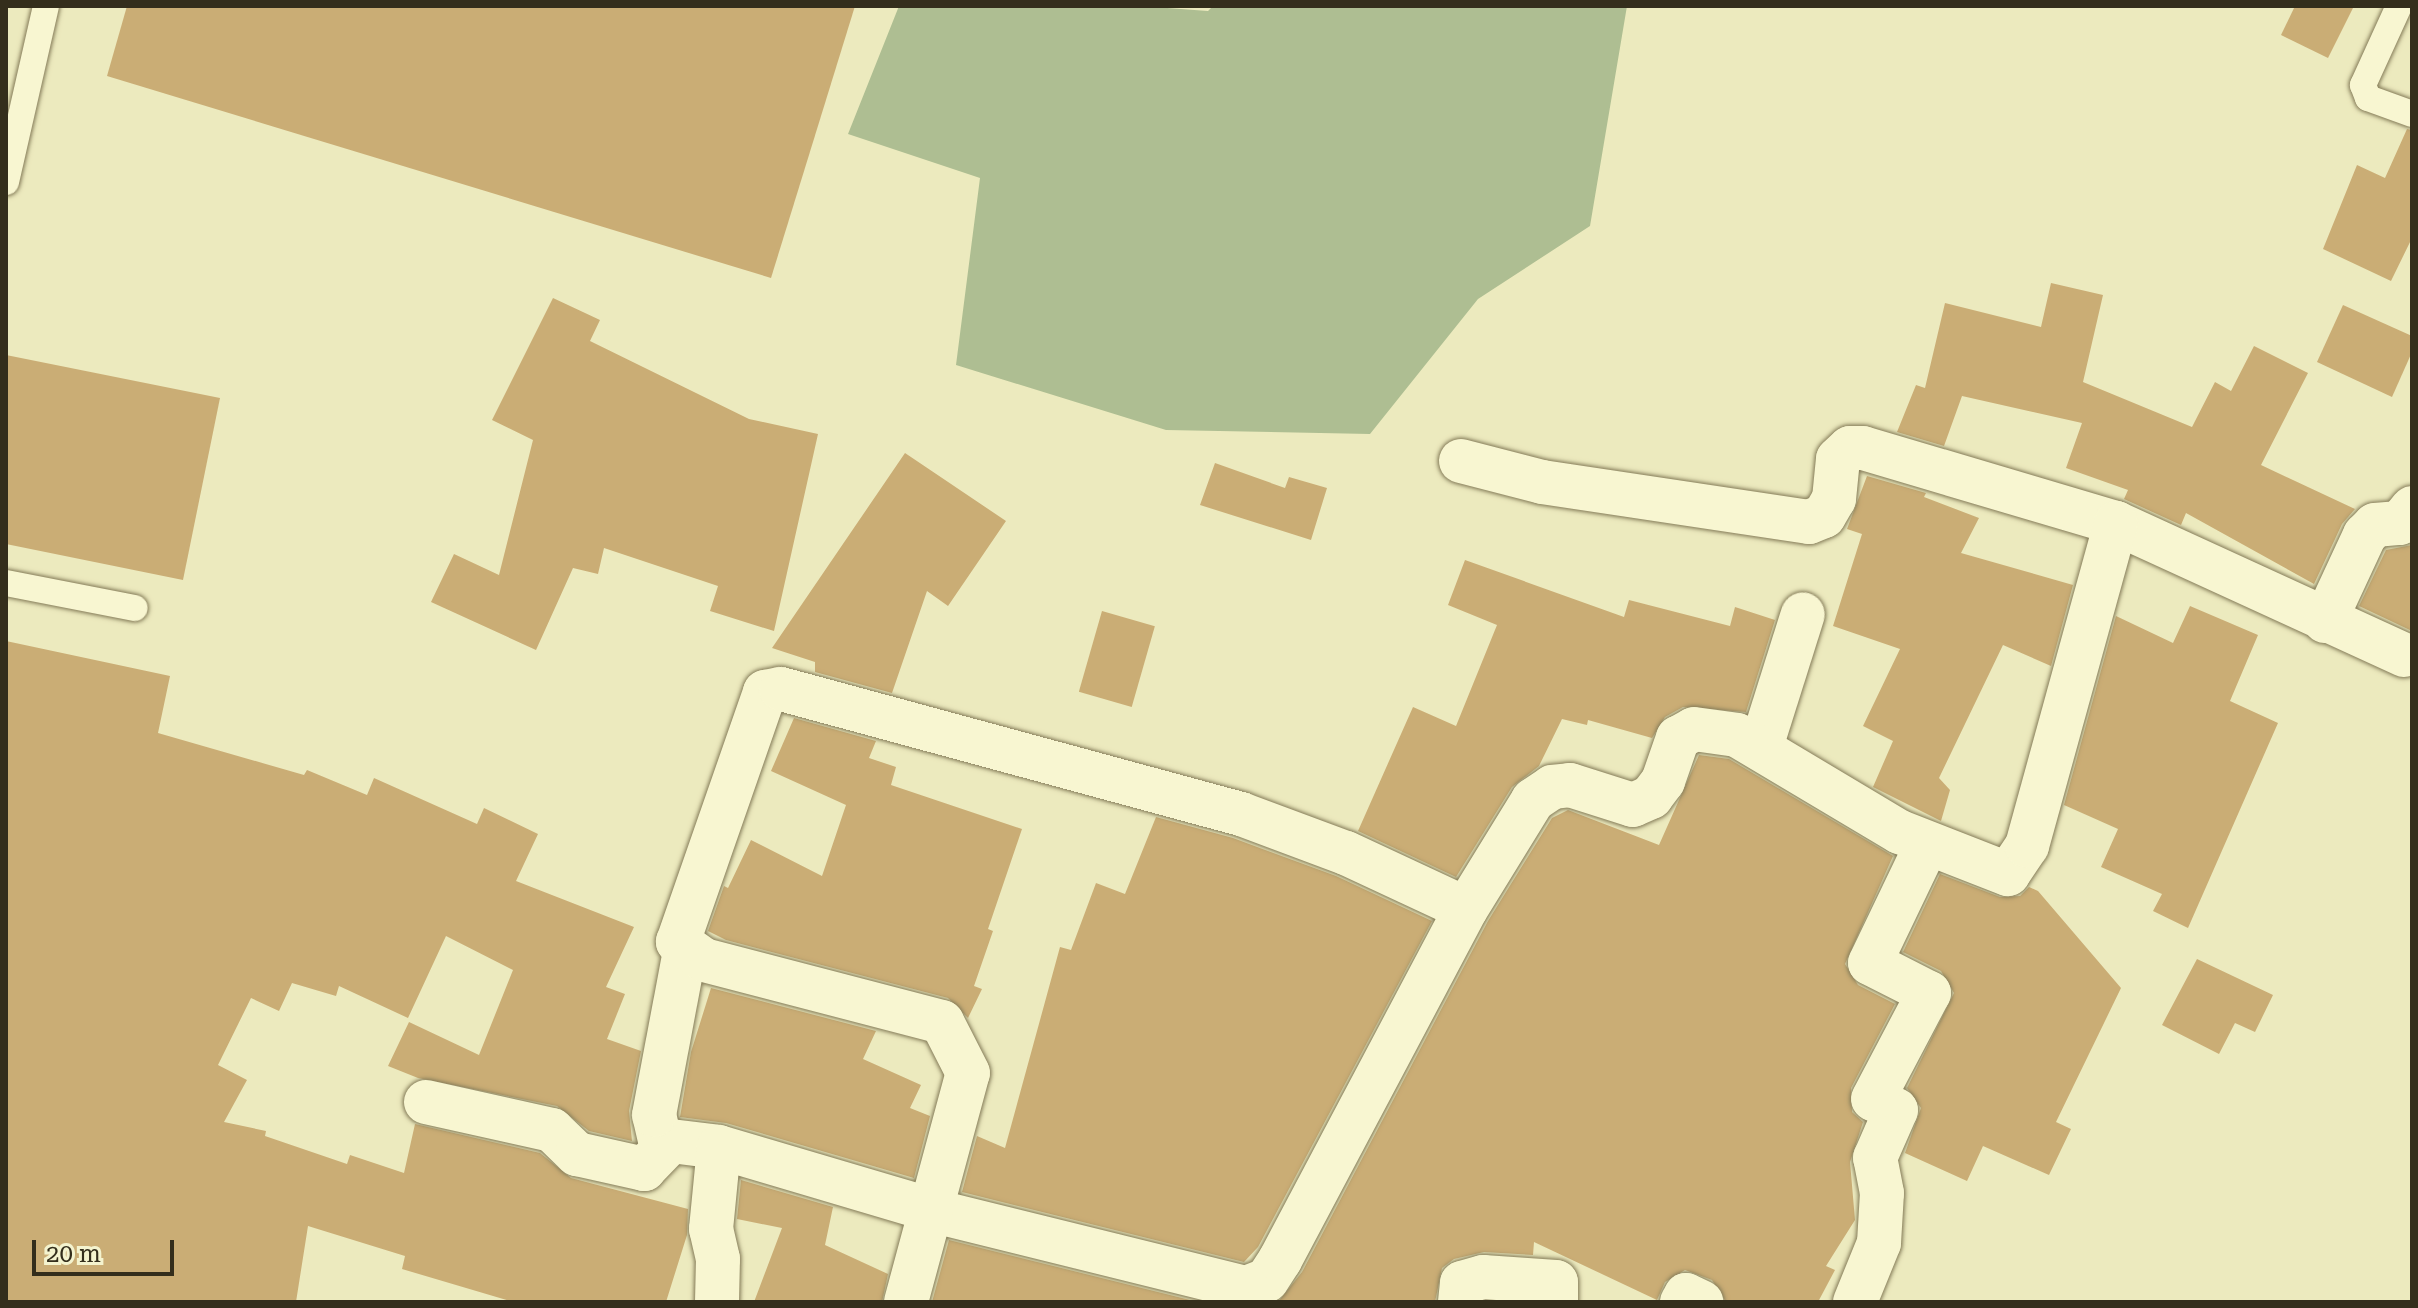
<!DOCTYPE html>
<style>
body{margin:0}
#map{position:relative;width:2418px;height:1308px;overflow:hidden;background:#eceabe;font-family:"Roboto Serif",serif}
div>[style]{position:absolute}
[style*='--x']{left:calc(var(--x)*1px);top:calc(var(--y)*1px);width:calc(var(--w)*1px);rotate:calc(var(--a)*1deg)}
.cemetery>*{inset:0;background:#aebe92}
.building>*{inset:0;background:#caad75;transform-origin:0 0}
.roads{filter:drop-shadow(0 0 2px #847b58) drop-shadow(0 0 2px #847b58)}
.service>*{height:26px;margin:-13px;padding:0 13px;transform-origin:13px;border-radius:13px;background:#f8f6d1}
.minor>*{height:44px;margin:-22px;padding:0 22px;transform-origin:22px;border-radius:22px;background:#f8f6d1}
span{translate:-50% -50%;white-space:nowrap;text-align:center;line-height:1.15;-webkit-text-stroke:6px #f4f3ce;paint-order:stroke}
.frame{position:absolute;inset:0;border:8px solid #342e1c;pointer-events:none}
.scale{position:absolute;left:32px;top:1240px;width:142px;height:36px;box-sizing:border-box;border:4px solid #342e1c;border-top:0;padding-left:10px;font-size:24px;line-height:28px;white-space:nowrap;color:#342e1c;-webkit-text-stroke:6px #f4f3ce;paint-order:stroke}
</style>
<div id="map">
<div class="cemetery">
<i style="clip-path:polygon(899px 6px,1140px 6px,1208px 11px,1213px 6px,1627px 6px,1590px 226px,1478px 299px,1370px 434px,1166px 430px,956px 365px,980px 178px,848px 134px)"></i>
</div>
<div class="building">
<i style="clip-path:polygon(127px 6px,855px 6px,771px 278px,107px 76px)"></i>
<i style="clip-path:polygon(2295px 6px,2354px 6px,2328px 58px,2281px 35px)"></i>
<i style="clip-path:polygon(2407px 129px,2412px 130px,2412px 238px,2391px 281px,2323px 249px,2357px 165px,2385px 178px)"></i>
<i style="clip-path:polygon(2051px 283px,2103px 295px,2083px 382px,2192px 427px,2215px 382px,2231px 391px,2254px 346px,2308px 373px,2261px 465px,2355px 509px,2342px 524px,2314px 584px,2186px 513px,2181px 525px,2124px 499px,2128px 490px,2066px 468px,2082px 423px,1962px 396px,1944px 446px,1897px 432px,1916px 385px,1925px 388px,1945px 303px,2041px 327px)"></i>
<i style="clip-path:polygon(553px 298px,600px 320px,590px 341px,749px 419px,818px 434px,774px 631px,710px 611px,718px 586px,604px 548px,598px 574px,573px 568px,536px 650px,431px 602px,454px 554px,499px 575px,533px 440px,492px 420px)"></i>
<i style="clip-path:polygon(2343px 305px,2412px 336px,2412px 352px,2392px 397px,2317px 362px)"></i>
<i style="clip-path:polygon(6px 355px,220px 398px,183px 580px,6px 544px)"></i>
<i style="clip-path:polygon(905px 453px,1006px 521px,948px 606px,927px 591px,892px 693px,815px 672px,815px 662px,772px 648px)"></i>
<i style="clip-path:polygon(1215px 463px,1285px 488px,1289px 477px,1327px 488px,1311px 540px,1200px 505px)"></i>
<i style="clip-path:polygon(1867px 476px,1926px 493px,1924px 497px,1979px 518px,1961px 553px,2073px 585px,2051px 666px,2003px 645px,1939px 778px,1950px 790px,1941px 821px,1873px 787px,1893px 741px,1863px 726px,1900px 649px,1833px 626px,1862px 534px,1847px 529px)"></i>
<i style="clip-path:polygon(2412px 545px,2412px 631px,2359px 606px,2386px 550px)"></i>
<i style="clip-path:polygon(1465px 560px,1624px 617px,1629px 600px,1730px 626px,1735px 607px,1775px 620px,1746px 712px,1683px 707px,1665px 717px,1652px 738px,1588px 720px,1587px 725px,1562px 719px,1539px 766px,1512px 787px,1456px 877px,1358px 831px,1413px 707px,1456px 726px,1497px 625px,1448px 605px)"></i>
<i style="clip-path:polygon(2190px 606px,2258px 635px,2230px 701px,2278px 723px,2188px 928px,2153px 911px,2162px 894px,2101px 867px,2118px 829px,2064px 805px,2116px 616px,2173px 643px)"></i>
<i style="left:1102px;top:611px;width:55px;height:84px;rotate:16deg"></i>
<i style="clip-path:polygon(6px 641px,170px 676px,158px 733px,304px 775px,307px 770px,367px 795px,374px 778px,477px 824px,484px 808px,538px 834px,516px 881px,634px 927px,606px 987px,625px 994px,607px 1039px,641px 1051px,629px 1111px,632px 1141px,589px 1131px,557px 1106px,418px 1078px,388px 1066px,409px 1022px,479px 1055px,513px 970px,446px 936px,408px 1018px,339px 986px,336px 996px,292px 983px,279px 1011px,251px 998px,218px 1065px,247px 1080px,224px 1122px,266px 1131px,265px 1136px,347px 1164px,350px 1155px,404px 1173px,415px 1124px,540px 1153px,571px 1178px,688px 1209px,687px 1235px,666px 1302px,513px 1302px,402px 1269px,405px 1256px,308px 1226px,296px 1302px,6px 1302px)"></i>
<i style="clip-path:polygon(794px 718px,876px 741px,869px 758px,896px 767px,891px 785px,1022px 829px,988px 929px,993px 931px,974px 986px,982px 989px,968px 1018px,948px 998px,726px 940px,708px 931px,724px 886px,728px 888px,751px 840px,822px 876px,846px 805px,771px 771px)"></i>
<i style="clip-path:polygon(1699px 755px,1729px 759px,1893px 856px,1845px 964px,1858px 985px,1895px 1004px,1851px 1088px,1852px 1112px,1863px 1122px,1850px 1162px,1855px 1220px,1826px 1266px,1835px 1270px,1818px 1302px,1726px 1302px,1712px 1280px,1685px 1270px,1665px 1282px,1657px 1300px,1534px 1242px,1533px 1255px,1484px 1252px,1454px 1259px,1442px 1268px,1435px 1302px,1278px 1302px,1302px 1272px,1488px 921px,1552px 818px,1568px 810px,1659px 845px)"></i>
<i style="clip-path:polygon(1156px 817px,1233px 838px,1336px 876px,1432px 921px,1258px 1247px,1244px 1262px,962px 1192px,977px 1136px,1005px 1148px,1060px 947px,1071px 950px,1096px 883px,1125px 894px)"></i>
<i style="clip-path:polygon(1940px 874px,2000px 897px,2020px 896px,2029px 887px,2038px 891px,2121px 988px,2056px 1122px,2071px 1129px,2049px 1175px,1983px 1146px,1967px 1181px,1905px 1153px,1921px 1108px,1907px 1088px,1954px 993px,1941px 971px,1903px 952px)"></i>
<i style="clip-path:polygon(2197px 959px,2273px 995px,2255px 1032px,2235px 1023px,2219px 1054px,2162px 1025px)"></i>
<i style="clip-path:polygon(711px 988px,876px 1031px,863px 1059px,921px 1085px,910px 1108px,930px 1116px,914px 1178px,726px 1123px,680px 1117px,691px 1052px)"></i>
<i style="clip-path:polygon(741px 1180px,833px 1207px,825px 1245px,888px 1274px,882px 1302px,754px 1302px,782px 1228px,737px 1219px)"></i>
<i style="clip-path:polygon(949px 1240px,1198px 1302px,932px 1302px)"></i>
</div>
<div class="roads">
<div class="service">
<i style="--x:2399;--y:6;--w:87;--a:114.5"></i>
<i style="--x:2363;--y:85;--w:14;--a:69"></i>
<i style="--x:2368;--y:98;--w:47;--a:20"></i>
<i style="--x:6;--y:182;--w:180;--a:-77.2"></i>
<i style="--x:6;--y:583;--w:131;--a:11"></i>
</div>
<div class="minor">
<i style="--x:1461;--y:461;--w:84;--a:14.5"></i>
<i style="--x:1542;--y:482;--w:270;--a:8.5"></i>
<i style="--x:1809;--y:522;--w:16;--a:-22"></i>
<i style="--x:1824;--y:516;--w:20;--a:-60"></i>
<i style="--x:1834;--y:499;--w:40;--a:-84.3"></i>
<i style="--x:1838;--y:459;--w:16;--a:-43"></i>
<i style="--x:1850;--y:448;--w:13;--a:0"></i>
<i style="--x:1863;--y:448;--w:264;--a:16.5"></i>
<i style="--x:2116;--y:523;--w:317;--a:24.6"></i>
<i style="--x:2325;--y:621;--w:95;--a:-65.1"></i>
<i style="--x:2365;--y:535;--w:14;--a:-45"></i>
<i style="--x:2375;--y:525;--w:25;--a:-5"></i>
<i style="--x:2400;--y:523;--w:19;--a:-51"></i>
<i style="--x:1761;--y:747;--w:139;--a:-72.5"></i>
<i style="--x:426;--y:1102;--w:129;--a:12.5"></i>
<i style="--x:552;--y:1130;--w:35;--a:44"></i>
<i style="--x:577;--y:1154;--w:69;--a:12.6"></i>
<i style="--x:644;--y:1169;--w:39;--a:-46"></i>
<i style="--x:671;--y:1141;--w:48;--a:7.1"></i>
<i style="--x:719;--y:1147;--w:233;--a:16.5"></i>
<i style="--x:942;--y:1213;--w:313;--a:13.9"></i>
<i style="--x:1246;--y:1288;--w:22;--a:-21"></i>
<i style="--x:1267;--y:1280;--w:24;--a:-57"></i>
<i style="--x:1280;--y:1260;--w:397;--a:-62.1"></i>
<i style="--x:1466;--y:909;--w:128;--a:-58.4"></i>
<i style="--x:1533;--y:800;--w:23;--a:-34"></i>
<i style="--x:1552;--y:787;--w:18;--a:-6"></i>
<i style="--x:1570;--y:785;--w:66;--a:17.6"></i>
<i style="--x:1633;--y:805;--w:20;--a:-24"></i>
<i style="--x:1651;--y:797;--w:20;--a:-53"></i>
<i style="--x:1663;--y:781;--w:46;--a:-70.8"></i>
<i style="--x:1678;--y:738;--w:18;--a:-29"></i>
<i style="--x:1694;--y:729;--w:43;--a:7.9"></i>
<i style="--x:1737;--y:735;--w:190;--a:30.8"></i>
<i style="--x:1900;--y:832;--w:116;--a:21.3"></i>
<i style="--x:2008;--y:874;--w:34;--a:-56"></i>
<i style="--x:2027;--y:846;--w:335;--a:-74.6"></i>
<i style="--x:662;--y:1149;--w:35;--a:-103"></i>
<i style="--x:654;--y:1115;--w:167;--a:-79.3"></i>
<i style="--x:717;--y:1302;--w:43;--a:-88.7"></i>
<i style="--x:718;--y:1259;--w:31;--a:-103"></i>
<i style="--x:711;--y:1229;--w:82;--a:-84.4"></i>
<i style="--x:906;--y:1302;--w:237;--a:-74.9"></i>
<i style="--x:968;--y:1073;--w:57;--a:-117"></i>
<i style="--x:942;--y:1022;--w:246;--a:-165.4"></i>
<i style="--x:704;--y:960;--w:32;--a:-145"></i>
<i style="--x:678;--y:942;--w:265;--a:-70.8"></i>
<i style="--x:765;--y:692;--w:16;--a:-11"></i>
<i style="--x:781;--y:689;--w:477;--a:15.2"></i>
<i style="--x:1241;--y:814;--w:112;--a:20.4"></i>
<i style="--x:1346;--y:853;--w:132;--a:25"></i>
<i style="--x:1460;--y:1302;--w:19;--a:-84"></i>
<i style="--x:1462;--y:1283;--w:22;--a:-16"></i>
<i style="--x:1483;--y:1277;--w:73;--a:3.9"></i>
<i style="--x:1556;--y:1282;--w:20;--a:90"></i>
<i style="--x:1682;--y:1302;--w:8;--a:-60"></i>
<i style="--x:1686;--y:1295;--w:17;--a:25"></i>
<i style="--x:1855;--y:1302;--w:64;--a:-67.9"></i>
<i style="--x:1879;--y:1243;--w:50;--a:-86.6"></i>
<i style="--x:1882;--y:1193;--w:36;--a:-101"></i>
<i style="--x:1875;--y:1158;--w:52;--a:-66.4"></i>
<i style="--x:1896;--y:1110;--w:25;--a:-154"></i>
<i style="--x:1873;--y:1099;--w:120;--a:-62.2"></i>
<i style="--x:1929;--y:993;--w:66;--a:-153"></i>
<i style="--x:1870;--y:963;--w:132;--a:-64.4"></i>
</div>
</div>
<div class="frame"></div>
<div class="scale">20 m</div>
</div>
